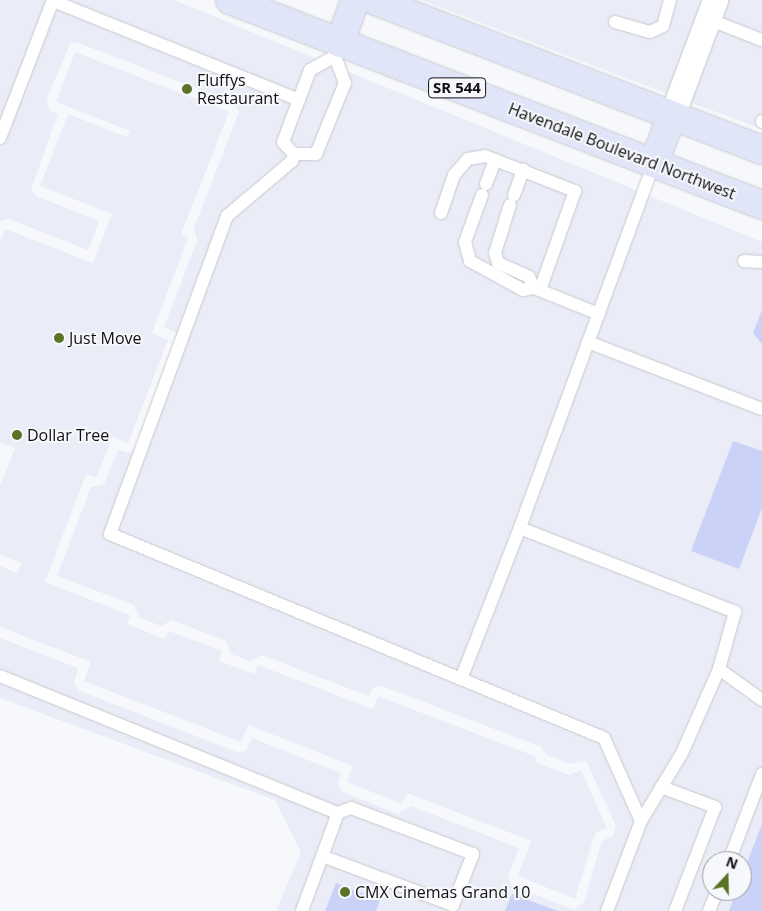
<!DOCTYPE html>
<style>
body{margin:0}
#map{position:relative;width:762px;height:911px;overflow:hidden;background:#f7f8fc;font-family:"Open Sans",sans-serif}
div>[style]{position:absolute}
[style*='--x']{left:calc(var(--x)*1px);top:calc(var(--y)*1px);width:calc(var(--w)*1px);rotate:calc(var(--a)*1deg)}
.built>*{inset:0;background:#eaecf7}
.building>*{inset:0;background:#cad2f7}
.roads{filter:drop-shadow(0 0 1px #c9cace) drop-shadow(0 0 1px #c9cace)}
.lane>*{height:12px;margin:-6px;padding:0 6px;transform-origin:6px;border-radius:6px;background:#fff}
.street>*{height:25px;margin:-12.5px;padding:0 12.5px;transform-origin:12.5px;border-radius:12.5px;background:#fff}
.primary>*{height:28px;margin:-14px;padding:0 14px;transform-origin:14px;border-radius:14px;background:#e0e5f8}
.dots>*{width:14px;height:14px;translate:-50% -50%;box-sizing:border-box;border:2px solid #f7f8fc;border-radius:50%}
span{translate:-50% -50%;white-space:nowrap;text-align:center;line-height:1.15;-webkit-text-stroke:4px #f7f8fc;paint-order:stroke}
.shield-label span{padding:1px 4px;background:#f7f8fc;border:1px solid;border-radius:4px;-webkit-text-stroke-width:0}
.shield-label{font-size:15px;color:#101011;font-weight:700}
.poi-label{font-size:16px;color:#101011}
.left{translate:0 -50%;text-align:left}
.street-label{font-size:16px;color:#101011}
.north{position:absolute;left:702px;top:851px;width:50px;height:50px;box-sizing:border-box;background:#f7f8fc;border:1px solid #9b9b9e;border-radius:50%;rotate:21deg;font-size:14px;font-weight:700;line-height:20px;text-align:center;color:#101011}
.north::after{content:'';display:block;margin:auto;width:18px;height:22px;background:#5a7326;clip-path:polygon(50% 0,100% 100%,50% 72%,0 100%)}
</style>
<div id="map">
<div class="built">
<i style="clip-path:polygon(evenodd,0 0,174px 0,762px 242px,762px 911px,276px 911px,301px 852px,275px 800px,0 698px,0 638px,78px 668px,74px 684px,80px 691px,237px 752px,246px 751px,252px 738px,341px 773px,338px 785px,343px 792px,398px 814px,411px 806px,519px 848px,508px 876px,511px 885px,574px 910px,584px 902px,602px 841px,613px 836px,616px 826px,586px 761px,570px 764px,547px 755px,541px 747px,382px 686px,374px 687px,368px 696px,262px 655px,250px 661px,231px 654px,226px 641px,172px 620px,161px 626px,140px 618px,134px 605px,57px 576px,91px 487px,104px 484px,118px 450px,130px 453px,137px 446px,178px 339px,176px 333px,164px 327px,197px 241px,194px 228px,239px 112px,232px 102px,76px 42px,70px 44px,47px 98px,49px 110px,58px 114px,31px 189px,36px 196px,99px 221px,88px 250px,9px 219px,0 221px,0 0,712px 861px,742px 861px,742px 891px,712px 891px,712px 861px)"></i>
<i style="clip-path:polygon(421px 0,703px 0,668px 94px)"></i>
<i style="clip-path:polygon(727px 0,762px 0,762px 129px,689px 102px)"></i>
<i style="clip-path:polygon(75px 52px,229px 112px,181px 234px,188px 238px,152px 333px,168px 340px,128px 443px,112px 437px,97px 477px,86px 474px,45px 582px,130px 615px,127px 624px,165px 639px,169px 631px,222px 651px,219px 661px,255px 674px,258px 665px,373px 709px,378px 696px,537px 757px,535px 762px,569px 775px,581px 770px,607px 828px,595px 833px,575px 899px,518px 876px,531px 841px,407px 793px,402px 804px,347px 782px,353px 766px,248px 725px,241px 742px,84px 681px,91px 662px,0 627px,0 566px,17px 573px,22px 563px,0 555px,0 486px,15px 448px,0 442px,0 242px,5px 229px,93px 263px,112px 214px,40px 186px,68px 114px,127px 137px,130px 131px,56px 102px)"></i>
</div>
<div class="building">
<i style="clip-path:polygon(762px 310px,762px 344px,753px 333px)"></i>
<i style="clip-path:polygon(733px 441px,762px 451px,762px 508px,739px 569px,691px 551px)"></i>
<i style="clip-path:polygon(762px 824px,762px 911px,729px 911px,736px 891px,742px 891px,742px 876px)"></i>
<i style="clip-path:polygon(336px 883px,380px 900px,376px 911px,325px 911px)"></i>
<i style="clip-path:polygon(512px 894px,558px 911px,505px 911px)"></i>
</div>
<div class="roads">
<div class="lane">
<i style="--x:53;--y:1;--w:265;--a:21.9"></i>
<i style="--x:708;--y:19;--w:58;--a:21.3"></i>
<i style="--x:615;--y:22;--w:36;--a:16"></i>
<i style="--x:650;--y:32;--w:14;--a:-25"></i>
<i style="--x:663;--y:26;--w:27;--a:-75"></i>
<i style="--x:335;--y:56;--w:29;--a:70"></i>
<i style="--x:345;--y:83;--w:77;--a:112.2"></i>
<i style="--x:316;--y:154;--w:22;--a:180"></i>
<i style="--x:294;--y:154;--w:16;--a:-133"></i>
<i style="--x:283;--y:142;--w:77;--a:-69.4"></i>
<i style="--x:310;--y:70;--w:29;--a:-29"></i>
<i style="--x:335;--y:56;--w:14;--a:-69"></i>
<i style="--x:762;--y:122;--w:1;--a:-90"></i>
<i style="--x:0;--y:138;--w:148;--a:-69"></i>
<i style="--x:294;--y:154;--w:7;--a:106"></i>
<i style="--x:292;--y:161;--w:85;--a:139.8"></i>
<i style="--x:227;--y:216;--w:339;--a:110.2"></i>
<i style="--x:110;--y:534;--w:534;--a:22.44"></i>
<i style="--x:604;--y:738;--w:91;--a:66"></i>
<i style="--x:641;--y:821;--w:96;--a:110.7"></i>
<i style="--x:654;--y:163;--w:389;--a:110.2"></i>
<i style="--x:520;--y:528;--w:231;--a:21.3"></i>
<i style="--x:735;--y:612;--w:59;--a:105.7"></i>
<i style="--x:719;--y:669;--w:53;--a:35.8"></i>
<i style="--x:486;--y:184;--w:26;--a:-69"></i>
<i style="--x:482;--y:195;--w:50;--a:109.9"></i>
<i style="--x:465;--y:242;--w:20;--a:75"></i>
<i style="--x:470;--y:261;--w:60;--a:28.7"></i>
<i style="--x:523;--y:290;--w:11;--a:-10"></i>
<i style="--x:534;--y:288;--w:70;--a:21.8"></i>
<i style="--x:514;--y:195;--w:27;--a:-70"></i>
<i style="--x:510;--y:205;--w:50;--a:107.4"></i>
<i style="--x:495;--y:253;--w:10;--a:73"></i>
<i style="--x:498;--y:263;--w:34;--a:24"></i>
<i style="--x:529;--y:277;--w:12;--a:66"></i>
<i style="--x:441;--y:213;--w:40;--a:-71.1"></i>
<i style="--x:454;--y:175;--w:21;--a:-49"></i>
<i style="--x:468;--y:159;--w:17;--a:-10"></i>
<i style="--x:485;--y:156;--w:97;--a:21.3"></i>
<i style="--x:575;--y:191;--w:105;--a:109.5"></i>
<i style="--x:744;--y:261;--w:18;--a:3"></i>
<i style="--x:588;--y:342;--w:186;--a:21.1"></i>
<i style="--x:0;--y:676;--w:365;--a:22.1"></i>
<i style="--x:338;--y:813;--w:104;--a:110.2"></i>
<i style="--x:461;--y:679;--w:162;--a:-68.7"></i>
<i style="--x:661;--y:787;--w:58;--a:20.3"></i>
<i style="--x:715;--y:807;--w:111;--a:111"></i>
<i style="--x:641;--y:821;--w:79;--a:-58.9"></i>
<i style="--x:682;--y:753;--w:92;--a:-66.2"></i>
<i style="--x:322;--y:856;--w:140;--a:20.5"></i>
<i style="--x:453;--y:905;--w:55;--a:-68.6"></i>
<i style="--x:473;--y:854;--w:130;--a:-159.3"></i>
<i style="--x:351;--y:808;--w:14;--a:159"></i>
<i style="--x:729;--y:861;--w:93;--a:-69.2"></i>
<i style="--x:709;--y:911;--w:22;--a:-68"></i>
</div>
<div class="street">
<i style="--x:672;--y:115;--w:123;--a:-69.5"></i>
</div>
<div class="primary">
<i style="--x:230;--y:0;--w:570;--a:21.07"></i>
<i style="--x:373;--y:0;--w:417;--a:21.1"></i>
<i style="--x:340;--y:43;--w:46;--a:-70.8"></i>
<i style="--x:654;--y:163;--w:51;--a:-69.4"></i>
</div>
</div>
<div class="dots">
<i style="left:187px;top:89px;background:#5a7326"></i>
<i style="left:59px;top:338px;background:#5a7326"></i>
<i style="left:17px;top:435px;background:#5a7326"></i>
<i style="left:345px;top:892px;background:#5a7326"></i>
</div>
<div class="shield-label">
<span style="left:457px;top:88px">SR 544</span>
</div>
<div class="poi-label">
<span class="left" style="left:197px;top:89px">Fluffys<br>Restaurant</span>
<span class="left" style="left:69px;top:338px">Just Move</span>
<span class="left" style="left:27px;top:435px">Dollar Tree</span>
<span class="left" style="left:355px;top:892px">CMX Cinemas Grand 10</span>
</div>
<div class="street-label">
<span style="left:622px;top:151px;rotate:21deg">Havendale Boulevard Northwest</span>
</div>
<div class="north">N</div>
</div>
